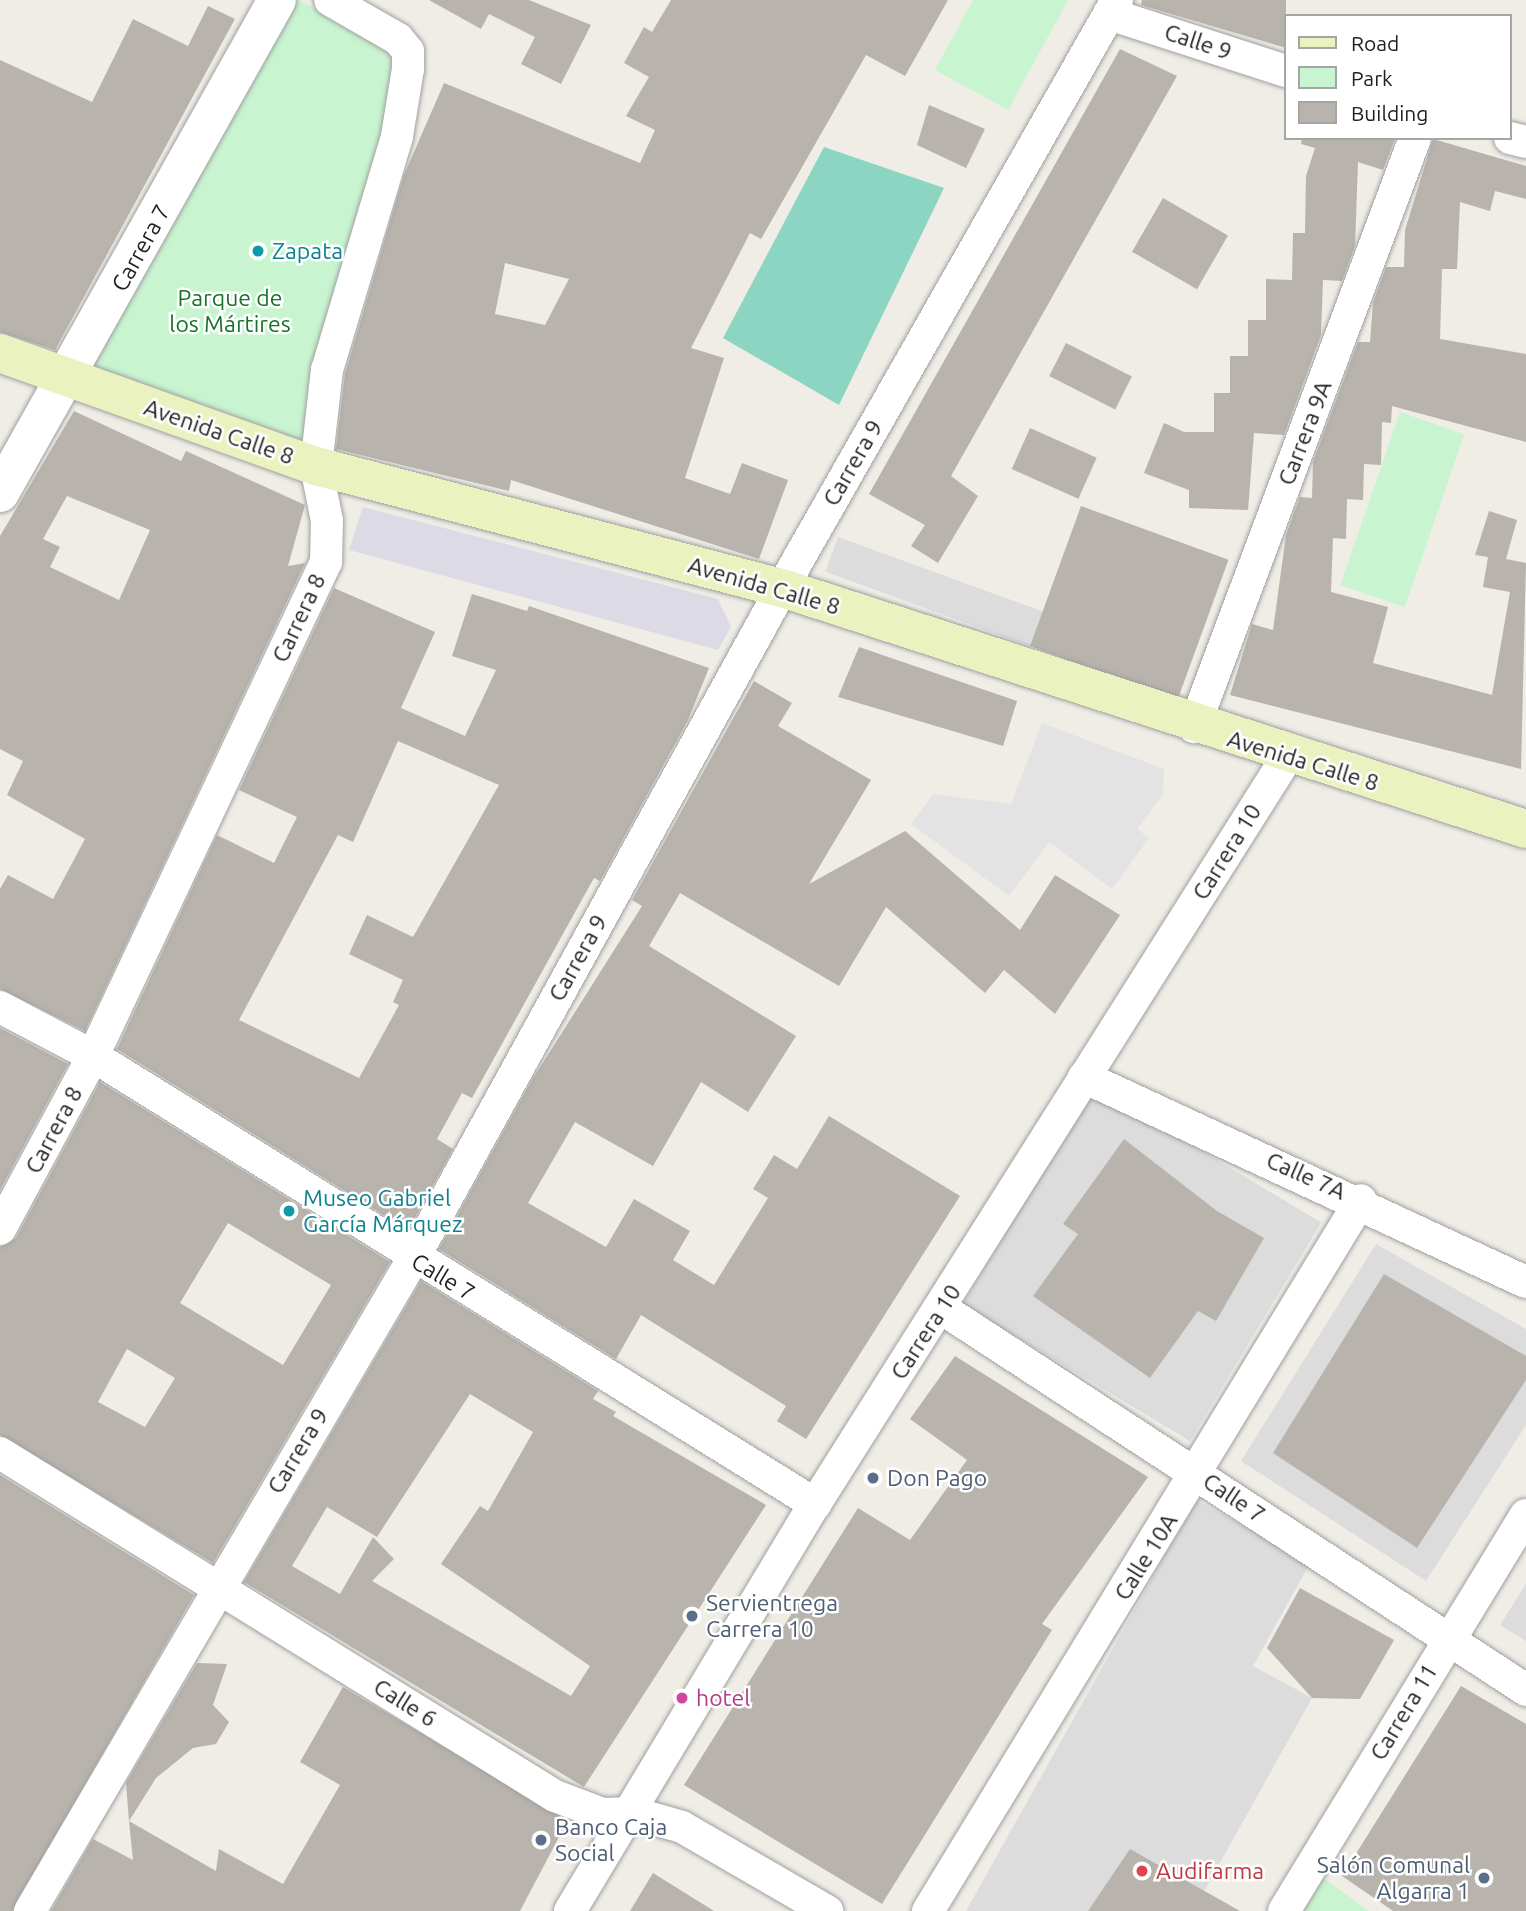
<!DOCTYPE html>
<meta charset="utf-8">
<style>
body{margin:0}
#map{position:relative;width:1526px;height:1911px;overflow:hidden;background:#efede6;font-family:Ubuntu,sans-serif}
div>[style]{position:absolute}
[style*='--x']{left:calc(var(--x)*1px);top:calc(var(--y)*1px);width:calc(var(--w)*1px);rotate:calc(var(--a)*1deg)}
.residential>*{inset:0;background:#dddcdc;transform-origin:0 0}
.park>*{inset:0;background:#c8f4d0;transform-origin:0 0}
.pitch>*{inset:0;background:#8cd5c2}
.parking>*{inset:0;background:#e3e3e3}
.plaza>*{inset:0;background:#dcdae4}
.building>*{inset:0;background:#b8b3ac;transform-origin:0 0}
.roads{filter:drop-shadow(0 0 2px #a0a0a0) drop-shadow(0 0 2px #a0a0a0)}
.minor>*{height:32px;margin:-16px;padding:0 16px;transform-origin:16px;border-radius:16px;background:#fff}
.tertiary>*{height:38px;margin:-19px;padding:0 19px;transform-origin:19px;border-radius:19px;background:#fff}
.secondary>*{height:38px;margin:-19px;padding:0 19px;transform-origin:19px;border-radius:19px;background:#eaf3c0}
.dots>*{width:19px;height:19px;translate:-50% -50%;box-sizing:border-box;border:4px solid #fff;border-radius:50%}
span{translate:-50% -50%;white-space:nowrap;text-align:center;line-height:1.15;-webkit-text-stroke:5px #fff;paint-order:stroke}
.street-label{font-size:23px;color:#1f1f1f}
.culture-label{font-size:23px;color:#0d838f}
.left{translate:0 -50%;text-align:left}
.park-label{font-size:23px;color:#177329}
.service-label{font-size:23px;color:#4e5e75}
.right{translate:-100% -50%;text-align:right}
.hotel-label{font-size:23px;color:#b23c85}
.health-label{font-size:23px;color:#be3a42}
.legend{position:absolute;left:1284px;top:14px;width:228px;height:126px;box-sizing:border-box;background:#fff;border:2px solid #a5a5a5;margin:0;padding:9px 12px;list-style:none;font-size:21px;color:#1f1f1f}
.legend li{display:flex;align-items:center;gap:14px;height:35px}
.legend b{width:35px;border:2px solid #a5a5a5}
</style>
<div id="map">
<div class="residential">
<i style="left:838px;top:537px;width:218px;height:37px;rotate:20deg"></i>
<i style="left:1094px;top:1086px;width:265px;height:255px;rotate:31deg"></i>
<i style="clip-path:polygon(1376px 1244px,1526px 1329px,1526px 1425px,1426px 1581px,1241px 1461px)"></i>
<i style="clip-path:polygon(1196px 1500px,1310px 1563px,1253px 1666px,1312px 1698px,1193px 1911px,966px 1911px)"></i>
<i style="clip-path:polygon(1526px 1584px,1526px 1641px,1500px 1625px)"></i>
</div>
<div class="park">
<i style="clip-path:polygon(284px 0,298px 0,402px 51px,308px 452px,74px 365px)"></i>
<i style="clip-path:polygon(973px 0,1068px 0,1008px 110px,935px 70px)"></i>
<i style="left:1400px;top:412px;width:68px;height:183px;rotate:19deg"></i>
<i style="clip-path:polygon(1316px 1873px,1369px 1911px,1293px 1911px)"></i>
</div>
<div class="pitch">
<i style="clip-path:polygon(824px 147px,944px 188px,839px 405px,723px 338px)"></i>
</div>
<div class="parking">
<i style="clip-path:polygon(1042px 723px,1164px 769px,1163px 794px,1137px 829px,1149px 838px,1112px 889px,1049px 842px,1009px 896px,911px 824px,933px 794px,1011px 804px)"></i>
</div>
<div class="plaza">
<i style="clip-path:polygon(363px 507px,718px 599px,731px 627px,718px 650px,349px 550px)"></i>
</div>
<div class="building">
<i style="clip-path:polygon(429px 0,529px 0,591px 25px,561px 84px,521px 64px,535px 37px,489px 14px,481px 29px)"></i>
<i style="clip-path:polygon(evenodd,671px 0,948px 0,905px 76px,866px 55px,761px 239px,750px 233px,691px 348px,724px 358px,685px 478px,730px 494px,742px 463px,788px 480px,759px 559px,511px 480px,509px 491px,336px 449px,345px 374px,404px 175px,444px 83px,640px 163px,655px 130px,626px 116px,649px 77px,624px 63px,644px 27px,652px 32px,671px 0,505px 263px,569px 279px,545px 325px,495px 314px,505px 263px)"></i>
<i style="clip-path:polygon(1142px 0,1286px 0,1286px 48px,1141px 5px)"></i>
<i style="clip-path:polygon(208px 6px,235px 19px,55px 350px,0 332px,0 60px,92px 102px,133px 19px,188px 46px)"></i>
<i style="clip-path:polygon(1120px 49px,1177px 76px,951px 476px,978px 496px,938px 563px,911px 546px,925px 525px,869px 494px)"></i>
<i style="clip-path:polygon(929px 105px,985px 129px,966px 168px,917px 145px)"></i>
<i style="clip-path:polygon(1302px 138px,1395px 138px,1383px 170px,1358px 162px,1355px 246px,1342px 281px,1323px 280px,1321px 335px,1284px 435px,1254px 433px,1248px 510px,1189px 508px,1189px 490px,1144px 473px,1164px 423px,1184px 432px,1214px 432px,1214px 393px,1230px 393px,1230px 356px,1248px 356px,1248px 320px,1266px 320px,1266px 279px,1292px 280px,1293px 233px,1305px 233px,1306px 176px,1315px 148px,1301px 144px)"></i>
<i style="clip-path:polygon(1433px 139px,1526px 166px,1526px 199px,1495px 191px,1490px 211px,1460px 202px,1457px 269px,1442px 269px,1440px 339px,1526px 354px,1526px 442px,1392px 406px,1391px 423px,1382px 422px,1381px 465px,1364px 464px,1363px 500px,1347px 499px,1346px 539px,1333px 538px,1331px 592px,1388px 607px,1373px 663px,1492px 695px,1510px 592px,1483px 587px,1488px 557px,1475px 555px,1489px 511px,1517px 520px,1506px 559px,1526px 563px,1521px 769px,1230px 695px,1252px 624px,1273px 630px,1286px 535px,1300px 497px,1312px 498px,1313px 462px,1358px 342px,1370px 342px,1373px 303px,1386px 267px,1404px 267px,1405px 230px)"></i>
<i style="left:1163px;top:198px;width:75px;height:62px;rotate:30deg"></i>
<i style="left:1066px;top:343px;width:74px;height:37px;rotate:27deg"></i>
<i style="clip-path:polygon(evenodd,74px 411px,181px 461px,186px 451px,305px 505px,288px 566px,305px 563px,85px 1031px,0 989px,0 889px,8px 875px,53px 899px,85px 839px,7px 795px,23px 761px,0 749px,0 536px,74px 411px,67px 496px,150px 530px,119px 600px,50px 567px,60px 547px,43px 539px,67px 496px)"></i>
<i style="left:1030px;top:428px;width:73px;height:45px;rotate:24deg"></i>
<i style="left:1081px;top:506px;width:157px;height:149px;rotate:20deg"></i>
<i style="clip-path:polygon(evenodd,334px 588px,435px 632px,401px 708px,465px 736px,496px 670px,452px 656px,472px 594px,527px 611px,529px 606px,709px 668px,688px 720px,600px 881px,594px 878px,472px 1098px,462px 1093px,437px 1139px,453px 1149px,408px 1230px,117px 1049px,217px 835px,274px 863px,297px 817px,239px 790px,334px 588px,398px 741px,499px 785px,413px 937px,367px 915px,349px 954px,403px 980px,393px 1002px,399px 1005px,359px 1078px,239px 1020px,338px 835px,353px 842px,398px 741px)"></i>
<i style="clip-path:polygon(859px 647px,1017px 701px,1003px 746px,838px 697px)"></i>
<i style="clip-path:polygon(754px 681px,792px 703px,778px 726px,871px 780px,809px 884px,905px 831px,1020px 930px,1055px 875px,1120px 915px,1055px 1014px,1004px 970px,985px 993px,886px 907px,839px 986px,680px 893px,649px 946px,796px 1036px,748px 1112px,701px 1082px,653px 1166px,575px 1122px,528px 1203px,606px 1247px,634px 1199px,690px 1231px,673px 1260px,714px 1285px,768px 1198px,753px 1189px,774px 1155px,797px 1169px,829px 1116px,960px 1196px,806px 1439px,777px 1421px,786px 1406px,641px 1315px,616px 1359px,439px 1249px,532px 1080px,642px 906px,632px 900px)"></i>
<i style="clip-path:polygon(0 1028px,68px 1064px,0 1190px)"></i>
<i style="clip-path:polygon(evenodd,100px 1082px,390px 1262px,213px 1563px,0 1435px,0 1247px,16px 1238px,100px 1082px,228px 1223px,331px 1285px,283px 1365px,180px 1303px,228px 1223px,100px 1082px,127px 1349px,175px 1378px,145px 1427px,98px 1402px,127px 1349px)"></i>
<i style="clip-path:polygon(1124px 1139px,1217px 1211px,1264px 1238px,1216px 1321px,1198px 1311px,1150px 1378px,1033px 1296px,1078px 1234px,1063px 1224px)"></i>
<i style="clip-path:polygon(1384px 1274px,1526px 1356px,1526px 1380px,1417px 1548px,1273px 1453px)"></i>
<i style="clip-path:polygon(evenodd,421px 1281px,598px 1391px,593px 1399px,616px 1412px,613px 1416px,766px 1505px,584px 1787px,244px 1582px,421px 1281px,470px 1394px,533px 1432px,488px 1511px,480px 1506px,441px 1564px,590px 1666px,571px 1696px,372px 1581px,394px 1559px,373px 1537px,340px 1594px,292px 1566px,327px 1507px,377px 1537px,470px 1394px)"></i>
<i style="clip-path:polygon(955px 1356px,1148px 1477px,1042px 1624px,1052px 1630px,882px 1904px,684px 1785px,858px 1508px,910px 1540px,967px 1460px,910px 1419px)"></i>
<i style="clip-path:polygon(0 1475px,194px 1595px,12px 1911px,0 1911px)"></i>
<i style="clip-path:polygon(1300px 1588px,1394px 1640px,1360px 1699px,1312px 1698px,1267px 1648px)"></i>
<i style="clip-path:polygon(197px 1663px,227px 1664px,213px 1705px,229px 1722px,216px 1744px,193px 1748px,156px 1778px,129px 1821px,126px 1783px)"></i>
<i style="clip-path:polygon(1461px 1686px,1526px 1724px,1526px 1911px,1393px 1911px,1342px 1876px)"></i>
<i style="clip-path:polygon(343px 1687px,568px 1820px,520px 1911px,51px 1911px,93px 1839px,133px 1860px,129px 1821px,216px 1871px,219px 1849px,283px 1884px,340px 1785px,300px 1762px)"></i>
<i style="clip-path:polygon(1130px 1849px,1240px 1911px,1088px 1911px)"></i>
<i style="clip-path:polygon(653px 1873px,714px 1911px,630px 1911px)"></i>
</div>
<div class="roads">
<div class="minor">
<i style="--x:1109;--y:14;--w:186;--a:17.9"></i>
<i style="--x:1510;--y:138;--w:16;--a:14"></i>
<i style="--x:1194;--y:727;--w:629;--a:-69.43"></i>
<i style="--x:0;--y:1007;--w:105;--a:27.8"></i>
<i style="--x:93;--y:1056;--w:850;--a:31.82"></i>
<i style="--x:1084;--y:1077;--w:487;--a:24.9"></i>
<i style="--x:0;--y:1229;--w:196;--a:-61.7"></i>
<i style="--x:93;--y:1056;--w:546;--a:-64.75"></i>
<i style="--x:326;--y:562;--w:41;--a:-88.6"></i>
<i style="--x:327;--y:521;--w:56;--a:-101.3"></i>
<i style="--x:316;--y:466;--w:97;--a:-83.5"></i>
<i style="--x:327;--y:370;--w:244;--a:-73.3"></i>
<i style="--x:397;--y:136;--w:68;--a:-80.7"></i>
<i style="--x:408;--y:69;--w:18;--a:-90"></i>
<i style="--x:408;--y:51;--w:16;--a:-130"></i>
<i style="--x:398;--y:39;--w:78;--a:-150.2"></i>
<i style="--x:941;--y:1308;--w:699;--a:33.14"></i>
<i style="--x:0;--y:1453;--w:652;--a:31.72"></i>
<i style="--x:555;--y:1796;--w:51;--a:20.6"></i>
<i style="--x:603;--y:1814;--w:30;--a:-2"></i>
<i style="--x:633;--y:1813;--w:51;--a:15.9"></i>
<i style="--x:682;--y:1827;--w:168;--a:30.1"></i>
<i style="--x:30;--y:1911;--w:756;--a:-59.57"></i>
<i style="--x:413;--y:1259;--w:766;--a:-61.19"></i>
<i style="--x:782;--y:588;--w:677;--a:-60.33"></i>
<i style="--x:570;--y:1911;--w:475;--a:-59"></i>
<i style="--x:815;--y:1504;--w:884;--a:-57.71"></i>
<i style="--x:928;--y:1911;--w:832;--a:-58.66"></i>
<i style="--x:1284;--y:1911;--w:464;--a:-58.6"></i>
</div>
<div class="tertiary">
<i style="--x:0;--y:493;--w:565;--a:-60.67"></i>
</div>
<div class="secondary">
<i style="--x:0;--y:353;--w:336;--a:19.7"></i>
<i style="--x:316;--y:466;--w:482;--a:14.7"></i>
<i style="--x:782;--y:588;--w:782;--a:17.95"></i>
</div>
</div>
<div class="dots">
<i style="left:258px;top:251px;background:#0f9aa8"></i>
<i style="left:289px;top:1211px;background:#0f9aa8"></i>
<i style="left:873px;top:1478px;background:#5c6f8a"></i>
<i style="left:692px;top:1616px;background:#5c6f8a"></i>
<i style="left:682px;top:1698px;background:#d1479c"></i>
<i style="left:541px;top:1840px;background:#5c6f8a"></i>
<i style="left:1142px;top:1871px;background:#e0444e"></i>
<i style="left:1484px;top:1878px;background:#5c6f8a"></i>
</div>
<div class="street-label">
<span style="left:1198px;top:42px;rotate:18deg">Calle 9</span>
<span style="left:141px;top:248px;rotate:-61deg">Carrera 7</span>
<span style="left:219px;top:432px;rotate:19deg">Avenida Calle 8</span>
<span style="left:1305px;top:433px;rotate:-69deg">Carrera 9A</span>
<span style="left:853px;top:463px;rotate:-60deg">Carrera 9</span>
<span style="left:764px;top:586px;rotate:16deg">Avenida Calle 8</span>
<span style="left:299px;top:618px;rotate:-65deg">Carrera 8</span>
<span style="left:1303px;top:761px;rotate:17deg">Avenida Calle 8</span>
<span style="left:1227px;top:852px;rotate:-58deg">Carrera 10</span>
<span style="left:578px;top:958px;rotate:-61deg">Carrera 9</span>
<span style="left:54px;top:1130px;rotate:-62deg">Carrera 8</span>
<span style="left:1306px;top:1176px;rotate:24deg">Calle 7A</span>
<span style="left:443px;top:1277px;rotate:31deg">Calle 7</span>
<span style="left:926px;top:1332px;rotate:-57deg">Carrera 10</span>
<span style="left:298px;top:1451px;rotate:-59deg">Carrera 9</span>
<span style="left:1234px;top:1498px;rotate:34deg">Calle 7</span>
<span style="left:1146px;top:1557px;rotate:-58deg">Calle 10A</span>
<span style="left:405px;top:1703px;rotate:32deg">Calle 6</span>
<span style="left:1404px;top:1712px;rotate:-59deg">Carrera 11</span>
</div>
<div class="culture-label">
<span class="left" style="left:272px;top:251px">Zapata</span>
<span class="left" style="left:303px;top:1211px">Museo Gabriel<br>García Márquez</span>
</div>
<div class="park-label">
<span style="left:230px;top:311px">Parque de<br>los Mártires</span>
</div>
<div class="service-label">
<span class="left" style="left:887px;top:1478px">Don Pago</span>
<span class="left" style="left:706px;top:1616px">Servientrega<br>Carrera 10</span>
<span class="left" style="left:555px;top:1840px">Banco Caja<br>Social</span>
<span class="right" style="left:1470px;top:1878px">Salón Comunal<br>Algarra 1</span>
</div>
<div class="hotel-label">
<span class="left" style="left:696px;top:1698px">hotel</span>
</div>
<div class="health-label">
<span class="left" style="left:1156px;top:1871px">Audifarma</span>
</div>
<ul class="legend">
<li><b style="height:9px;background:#eaf3c0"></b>Road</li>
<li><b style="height:19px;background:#c8f4d0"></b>Park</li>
<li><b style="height:19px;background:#b8b3ac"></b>Building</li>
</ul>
</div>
